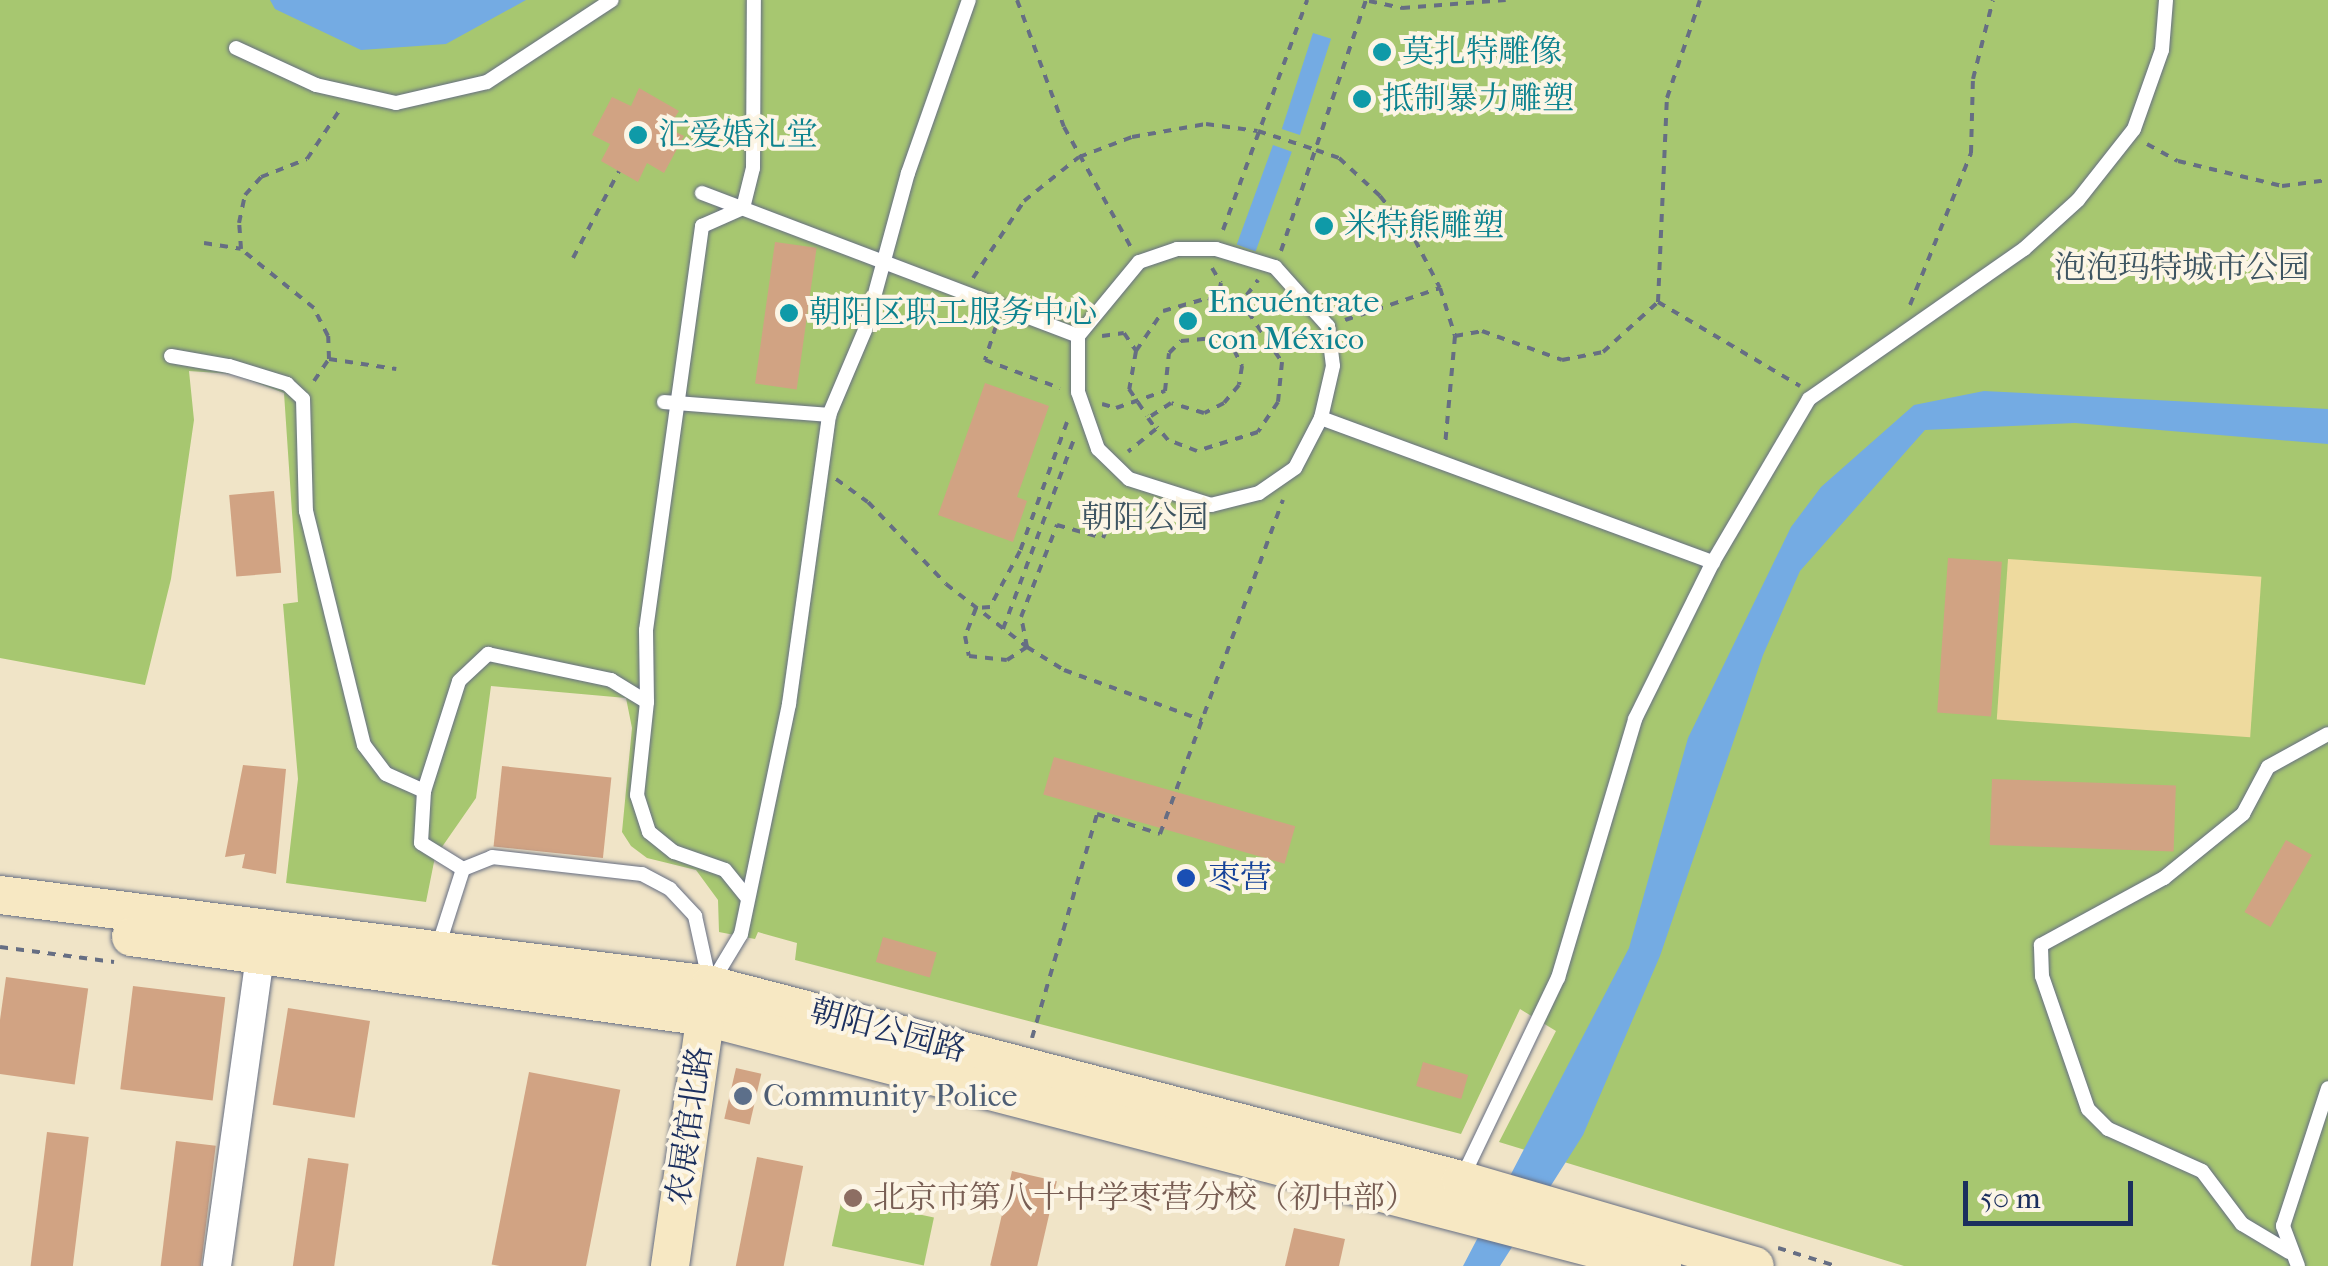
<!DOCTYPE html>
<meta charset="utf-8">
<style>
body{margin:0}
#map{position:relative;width:2328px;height:1266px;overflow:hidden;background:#f0e4c7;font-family:"IM FELL French Canon","Noto Serif SC",serif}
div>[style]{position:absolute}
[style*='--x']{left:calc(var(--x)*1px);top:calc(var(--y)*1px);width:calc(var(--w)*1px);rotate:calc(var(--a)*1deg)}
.green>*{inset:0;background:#a7c770;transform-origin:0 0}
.sand>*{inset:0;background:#eeda9e;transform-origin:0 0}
.water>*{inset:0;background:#74abe3;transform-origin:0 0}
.building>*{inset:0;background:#d1a383;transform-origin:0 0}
.path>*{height:4px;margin-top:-2px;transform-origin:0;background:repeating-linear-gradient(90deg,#666e83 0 8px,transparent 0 16px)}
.roads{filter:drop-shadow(0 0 2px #666e83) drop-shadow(0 0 2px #666e83)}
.lane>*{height:14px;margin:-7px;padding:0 7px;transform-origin:7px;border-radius:7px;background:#fff}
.street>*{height:28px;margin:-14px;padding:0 14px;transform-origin:14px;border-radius:14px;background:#fff}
.secondary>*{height:38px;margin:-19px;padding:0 19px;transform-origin:19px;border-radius:19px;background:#f7e8c3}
.dots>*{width:28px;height:28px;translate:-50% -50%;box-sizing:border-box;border:5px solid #fcf5e5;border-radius:50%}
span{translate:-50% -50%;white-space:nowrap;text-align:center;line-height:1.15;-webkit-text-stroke:8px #fcf5e5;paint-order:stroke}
.culture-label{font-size:32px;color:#0d838f}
.left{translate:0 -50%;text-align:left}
.park-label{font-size:32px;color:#3e5562}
.transit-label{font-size:32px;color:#164399}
.street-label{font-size:32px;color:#1b2f5e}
.service-label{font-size:32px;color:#4e5e75}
.education-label{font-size:32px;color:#785e54}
.scale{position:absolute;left:1963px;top:1181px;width:170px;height:45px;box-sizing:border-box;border:5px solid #1b2f5e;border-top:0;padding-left:12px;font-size:30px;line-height:35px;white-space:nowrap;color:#1b2f5e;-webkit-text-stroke:8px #fcf5e5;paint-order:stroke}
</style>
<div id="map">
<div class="green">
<i style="clip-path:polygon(0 0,2328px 0,2328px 1266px,1904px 1266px,1499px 1142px,1556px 1031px,1520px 1009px,1461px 1134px,795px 960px,797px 943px,758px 932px,755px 939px,719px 932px,718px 900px,696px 870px,647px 858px,631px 846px,622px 832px,632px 728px,626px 698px,491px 686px,476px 798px,435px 857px,426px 902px,286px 883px,298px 779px,283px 604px,298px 602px,284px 393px,233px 374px,189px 371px,194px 420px,171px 579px,145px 685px,0 658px)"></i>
<i style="left:842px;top:1198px;width:94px;height:49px;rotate:12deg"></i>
</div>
<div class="sand">
<i style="left:2008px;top:559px;width:254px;height:161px;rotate:4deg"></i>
</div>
<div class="water">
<i style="clip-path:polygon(270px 0,526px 0,446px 44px,361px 50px,275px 9px)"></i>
<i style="left:1313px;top:33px;width:19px;height:101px;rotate:18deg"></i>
<i style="left:1273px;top:145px;width:20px;height:106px;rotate:20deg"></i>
<i style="clip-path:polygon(1984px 391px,2328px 409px,2328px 444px,2075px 423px,1925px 430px,1800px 571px,1763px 655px,1660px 956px,1583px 1135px,1500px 1266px,1463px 1266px,1629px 948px,1688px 738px,1791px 527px,1821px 487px,1914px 405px)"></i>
</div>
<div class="building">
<i style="clip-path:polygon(639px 88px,679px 111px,668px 128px,684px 136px,664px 173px,647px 163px,638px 182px,601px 161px,610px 144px,592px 135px,612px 97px,631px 106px)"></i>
<i style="left:775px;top:242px;width:42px;height:143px;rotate:8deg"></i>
<i style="clip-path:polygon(985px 383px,1049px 406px,1017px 497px,1027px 501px,1013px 542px,938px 515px)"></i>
<i style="left:274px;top:491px;width:82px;height:45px;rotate:85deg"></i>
<i style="left:1948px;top:558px;width:54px;height:155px;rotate:4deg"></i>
<i style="left:1054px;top:757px;width:251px;height:39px;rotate:16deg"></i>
<i style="clip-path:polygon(243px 765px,286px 769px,276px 874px,242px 868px,245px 854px,225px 857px)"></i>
<i style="left:502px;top:766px;width:110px;height:81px;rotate:6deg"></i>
<i style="left:1992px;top:779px;width:184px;height:66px;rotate:2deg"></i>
<i style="left:2286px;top:840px;width:30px;height:83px;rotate:30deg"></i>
<i style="left:883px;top:937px;width:56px;height:26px;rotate:16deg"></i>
<i style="left:6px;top:977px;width:83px;height:97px;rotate:8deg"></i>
<i style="left:133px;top:986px;width:93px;height:104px;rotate:7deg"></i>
<i style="left:288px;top:1008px;width:83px;height:98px;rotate:9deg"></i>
<i style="left:1423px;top:1062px;width:47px;height:25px;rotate:16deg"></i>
<i style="left:736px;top:1068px;width:26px;height:52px;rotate:13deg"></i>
<i style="left:529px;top:1072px;width:93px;height:196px;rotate:11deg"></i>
<i style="left:47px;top:1132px;width:42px;height:135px;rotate:7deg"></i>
<i style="left:176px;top:1141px;width:40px;height:126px;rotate:7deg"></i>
<i style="left:757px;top:1157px;width:47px;height:111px;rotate:11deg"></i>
<i style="left:308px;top:1158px;width:41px;height:109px;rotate:8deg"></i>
<i style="left:1012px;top:1171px;width:46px;height:97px;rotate:13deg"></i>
<i style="clip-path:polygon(1294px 1228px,1345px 1239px,1339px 1266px,1285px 1266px)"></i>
</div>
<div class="path">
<i style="--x:1017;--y:0;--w:135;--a:69.7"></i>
<i style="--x:1064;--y:127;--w:140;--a:60.9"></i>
<i style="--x:1369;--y:1;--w:34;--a:12"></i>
<i style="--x:1402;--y:8;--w:104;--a:-4.4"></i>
<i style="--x:2147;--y:144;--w:35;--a:29"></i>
<i style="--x:2178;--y:161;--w:107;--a:13.5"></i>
<i style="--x:2282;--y:186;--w:46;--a:-7.4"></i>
<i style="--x:1223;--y:230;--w:245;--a:-69.9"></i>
<i style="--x:204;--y:243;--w:37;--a:9"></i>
<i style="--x:1281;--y:251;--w:265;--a:-71.3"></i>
<i style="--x:573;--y:258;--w:98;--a:-62.1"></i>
<i style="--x:1212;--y:268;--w:17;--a:59"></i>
<i style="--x:1221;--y:283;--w:17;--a:103"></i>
<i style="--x:973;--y:278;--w:92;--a:-56.5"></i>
<i style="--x:1024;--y:201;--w:70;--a:-38.7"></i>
<i style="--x:1079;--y:157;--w:57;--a:-20.7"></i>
<i style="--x:1132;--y:137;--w:75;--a:-10"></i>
<i style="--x:1206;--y:124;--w:52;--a:7.7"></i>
<i style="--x:1258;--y:131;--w:61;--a:18.1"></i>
<i style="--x:1316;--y:150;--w:24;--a:19"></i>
<i style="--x:1339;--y:158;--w:56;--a:42.8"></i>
<i style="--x:1380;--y:196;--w:56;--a:51.5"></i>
<i style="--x:1415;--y:240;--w:54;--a:62.5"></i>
<i style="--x:1440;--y:288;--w:50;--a:72.6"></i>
<i style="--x:1455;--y:336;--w:110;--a:95.2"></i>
<i style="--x:1658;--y:302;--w:165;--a:30.6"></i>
<i style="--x:1910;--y:305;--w:164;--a:-68.1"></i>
<i style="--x:1971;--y:153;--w:74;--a:-88.5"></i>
<i style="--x:1973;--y:79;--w:81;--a:-75.8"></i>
<i style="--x:1237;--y:308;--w:35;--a:-53"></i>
<i style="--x:1345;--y:320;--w:100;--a:-18.6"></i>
<i style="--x:996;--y:326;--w:36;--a:108"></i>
<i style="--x:985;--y:360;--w:80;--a:20.5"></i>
<i style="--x:1102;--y:336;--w:22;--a:-8"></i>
<i style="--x:1124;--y:333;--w:22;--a:56"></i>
<i style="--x:1136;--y:351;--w:39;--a:100"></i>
<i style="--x:1129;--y:389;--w:32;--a:56"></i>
<i style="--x:1455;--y:336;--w:27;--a:-10"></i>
<i style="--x:1482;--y:331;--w:85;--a:19.9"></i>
<i style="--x:1562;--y:360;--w:42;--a:-11"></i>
<i style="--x:1603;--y:352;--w:74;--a:-42.3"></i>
<i style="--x:1658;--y:302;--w:204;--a:-87.5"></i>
<i style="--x:1667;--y:98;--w:103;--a:-71.4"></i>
<i style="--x:1273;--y:339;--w:35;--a:-13"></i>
<i style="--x:1136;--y:351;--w:48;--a:-56"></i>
<i style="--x:1163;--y:311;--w:47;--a:-16.1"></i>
<i style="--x:1208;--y:298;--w:42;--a:19.3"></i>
<i style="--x:1248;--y:312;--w:60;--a:55.8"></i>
<i style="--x:1282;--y:362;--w:40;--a:95.7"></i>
<i style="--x:1278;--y:402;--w:36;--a:124"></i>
<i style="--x:1258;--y:432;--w:64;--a:162.7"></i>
<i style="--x:1197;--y:451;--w:31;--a:-159"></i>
<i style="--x:1168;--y:440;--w:17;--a:-130"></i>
<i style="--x:329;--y:359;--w:23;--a:-92"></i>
<i style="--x:328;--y:336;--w:31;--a:-117"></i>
<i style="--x:314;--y:308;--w:94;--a:-141.1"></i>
<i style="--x:241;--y:249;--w:26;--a:-94"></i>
<i style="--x:239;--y:223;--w:29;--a:-78"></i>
<i style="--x:245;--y:195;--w:24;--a:-48"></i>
<i style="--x:261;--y:177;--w:49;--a:-21.4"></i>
<i style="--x:307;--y:159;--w:61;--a:-56.3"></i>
<i style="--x:314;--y:381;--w:27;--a:-56"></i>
<i style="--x:329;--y:359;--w:68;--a:8.5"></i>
<i style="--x:1102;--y:404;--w:15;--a:16"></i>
<i style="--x:1116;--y:408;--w:52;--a:-19.1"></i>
<i style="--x:1165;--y:391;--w:38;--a:-84"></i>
<i style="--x:1169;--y:353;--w:17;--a:-45"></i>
<i style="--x:1181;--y:341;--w:36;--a:-5"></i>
<i style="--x:1217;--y:338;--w:21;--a:35"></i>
<i style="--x:1234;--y:350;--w:18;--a:63"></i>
<i style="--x:1242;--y:366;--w:19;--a:99"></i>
<i style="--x:1239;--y:385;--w:23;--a:130"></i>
<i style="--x:1224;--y:403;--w:22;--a:153"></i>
<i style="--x:1204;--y:413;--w:34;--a:-163"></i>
<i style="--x:1171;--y:403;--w:27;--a:147"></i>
<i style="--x:1148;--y:418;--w:14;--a:54"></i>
<i style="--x:1156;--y:429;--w:36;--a:141"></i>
<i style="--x:1067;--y:422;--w:137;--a:110"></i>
<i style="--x:1020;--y:551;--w:64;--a:118.2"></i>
<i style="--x:990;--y:607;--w:14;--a:176"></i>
<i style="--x:976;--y:608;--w:30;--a:111"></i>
<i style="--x:965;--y:636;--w:20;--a:79"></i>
<i style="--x:969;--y:656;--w:38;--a:6"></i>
<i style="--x:1007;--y:660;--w:24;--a:-33"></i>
<i style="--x:1027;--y:647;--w:31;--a:-101"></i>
<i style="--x:1021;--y:617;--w:99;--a:-68.6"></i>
<i style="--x:1057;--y:525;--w:48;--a:15.8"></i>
<i style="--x:1103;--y:538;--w:44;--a:-67.5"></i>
<i style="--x:836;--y:479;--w:39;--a:36"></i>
<i style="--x:868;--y:502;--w:113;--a:46.4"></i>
<i style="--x:946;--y:584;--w:103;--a:37.9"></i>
<i style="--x:1027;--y:647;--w:44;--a:31.9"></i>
<i style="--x:1064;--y:670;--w:147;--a:19.9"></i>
<i style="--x:1003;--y:629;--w:206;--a:-69.5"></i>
<i style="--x:0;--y:947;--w:115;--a:7.5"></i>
<i style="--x:1032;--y:1038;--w:233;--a:-73.8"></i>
<i style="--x:1097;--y:814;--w:66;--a:17.6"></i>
<i style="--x:1160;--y:834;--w:356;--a:-69.8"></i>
<i style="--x:1778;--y:1248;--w:61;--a:17.2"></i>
</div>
<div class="roads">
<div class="lane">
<i style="--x:236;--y:48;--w:88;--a:24.8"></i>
<i style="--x:316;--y:85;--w:82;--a:12.7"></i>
<i style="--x:396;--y:103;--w:93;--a:-13"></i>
<i style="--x:487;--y:82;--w:149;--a:-33.3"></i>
<i style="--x:702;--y:193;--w:402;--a:20.8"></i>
<i style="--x:1177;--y:249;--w:39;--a:0"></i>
<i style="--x:1216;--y:249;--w:62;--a:17"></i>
<i style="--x:1275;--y:267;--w:79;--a:48.1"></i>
<i style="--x:1328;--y:326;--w:40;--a:82.9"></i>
<i style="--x:1333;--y:366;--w:53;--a:103"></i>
<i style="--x:1321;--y:418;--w:56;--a:117.5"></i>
<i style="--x:1295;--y:468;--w:44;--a:145.2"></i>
<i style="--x:1259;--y:493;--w:49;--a:166"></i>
<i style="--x:1211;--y:505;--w:86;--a:-162.4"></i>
<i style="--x:1129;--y:479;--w:43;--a:-135.9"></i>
<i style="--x:1098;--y:449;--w:60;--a:-109.3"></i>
<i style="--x:1078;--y:392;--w:56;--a:-90"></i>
<i style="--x:1078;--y:336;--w:96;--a:-50.5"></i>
<i style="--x:1139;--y:262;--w:40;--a:-18.9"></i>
<i style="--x:171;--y:356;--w:59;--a:9.8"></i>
<i style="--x:229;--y:366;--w:61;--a:17.2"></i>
<i style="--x:287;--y:384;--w:22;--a:43"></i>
<i style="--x:303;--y:399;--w:112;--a:88.5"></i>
<i style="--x:306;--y:511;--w:241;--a:76.1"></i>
<i style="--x:364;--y:745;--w:36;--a:53"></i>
<i style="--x:386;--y:774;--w:42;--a:24.1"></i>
<i style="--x:424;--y:791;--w:52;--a:93.3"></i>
<i style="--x:421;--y:843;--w:49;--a:31.8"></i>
<i style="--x:664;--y:402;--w:166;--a:4.5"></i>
<i style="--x:1321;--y:418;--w:418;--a:20.2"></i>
<i style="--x:647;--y:702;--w:72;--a:-90.8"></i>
<i style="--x:646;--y:630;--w:408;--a:-82.1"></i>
<i style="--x:702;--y:226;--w:45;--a:-23.7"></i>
<i style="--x:743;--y:208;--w:41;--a:-76"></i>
<i style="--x:753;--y:168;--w:168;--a:-89.7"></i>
<i style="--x:424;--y:791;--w:115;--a:-72.3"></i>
<i style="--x:459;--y:681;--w:40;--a:-43"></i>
<i style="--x:488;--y:654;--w:126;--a:11.9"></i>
<i style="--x:611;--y:680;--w:42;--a:31.4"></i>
<i style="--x:647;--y:702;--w:94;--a:96.1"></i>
<i style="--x:637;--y:795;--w:39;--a:72"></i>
<i style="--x:649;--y:832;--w:32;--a:39"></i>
<i style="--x:674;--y:852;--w:54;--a:19.4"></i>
<i style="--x:725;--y:870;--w:36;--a:51"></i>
<i style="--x:438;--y:947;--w:82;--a:-72.2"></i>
<i style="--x:463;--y:869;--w:31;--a:-22"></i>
<i style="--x:492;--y:857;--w:151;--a:6.5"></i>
<i style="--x:642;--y:874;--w:32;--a:28"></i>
<i style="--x:670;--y:889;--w:37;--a:47"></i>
<i style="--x:695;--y:916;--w:70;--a:77.6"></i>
<i style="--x:711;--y:984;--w:58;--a:-59"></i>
<i style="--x:741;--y:934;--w:235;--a:-78.2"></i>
<i style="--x:789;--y:704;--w:292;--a:-82.1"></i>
<i style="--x:829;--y:415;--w:92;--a:-67"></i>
<i style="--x:865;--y:330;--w:163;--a:-74.7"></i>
<i style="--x:908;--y:173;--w:183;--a:-70.6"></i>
<i style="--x:1463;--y:1176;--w:220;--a:-64.4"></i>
<i style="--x:1558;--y:978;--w:270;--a:-73.4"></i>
<i style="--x:1635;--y:719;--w:175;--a:-63.6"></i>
<i style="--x:1713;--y:562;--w:189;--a:-59.5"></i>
<i style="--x:1809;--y:399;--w:262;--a:-34.9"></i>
<i style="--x:2024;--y:249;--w:73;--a:-42.2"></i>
<i style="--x:2078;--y:200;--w:90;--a:-51.7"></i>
<i style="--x:2134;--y:129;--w:84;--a:-70.5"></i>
<i style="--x:2162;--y:50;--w:50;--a:-85.4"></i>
<i style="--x:2289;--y:1252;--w:55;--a:-149.2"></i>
<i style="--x:2242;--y:1224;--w:66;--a:-127"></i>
<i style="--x:2202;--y:1171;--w:103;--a:-155.9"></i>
<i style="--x:2108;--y:1129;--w:28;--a:-135"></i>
<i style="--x:2088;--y:1109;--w:141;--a:-109.1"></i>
<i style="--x:2042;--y:976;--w:31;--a:-92"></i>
<i style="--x:2041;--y:945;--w:140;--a:-28.6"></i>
<i style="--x:2164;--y:878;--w:102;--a:-39"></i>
<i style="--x:2243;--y:814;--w:53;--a:-62"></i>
<i style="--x:2268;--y:767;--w:68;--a:-28.8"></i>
<i style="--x:2298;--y:1266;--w:43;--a:-110.6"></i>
<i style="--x:2283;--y:1226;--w:145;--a:-71.9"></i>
</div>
<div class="street">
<i style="--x:217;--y:1266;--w:314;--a:-82.1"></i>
</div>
<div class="secondary">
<i style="--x:0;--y:895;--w:716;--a:7.22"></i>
<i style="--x:710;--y:985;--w:776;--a:14.56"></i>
<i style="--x:1461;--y:1180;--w:306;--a:16.3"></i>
<i style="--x:131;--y:937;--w:581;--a:7.92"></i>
<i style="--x:706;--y:1017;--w:988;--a:14.6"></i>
<i style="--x:670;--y:1266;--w:278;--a:-81.9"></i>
</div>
</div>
<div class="dots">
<i style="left:1382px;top:52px;background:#0f9aa8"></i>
<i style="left:1362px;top:99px;background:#0f9aa8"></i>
<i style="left:638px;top:135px;background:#0f9aa8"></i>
<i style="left:1324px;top:226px;background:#0f9aa8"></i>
<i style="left:789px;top:313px;background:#0f9aa8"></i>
<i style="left:1188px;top:321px;background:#0f9aa8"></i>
<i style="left:1186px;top:878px;background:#1a4fb4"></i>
<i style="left:743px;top:1096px;background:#5c6f8a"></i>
<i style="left:853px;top:1198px;background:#8d6e63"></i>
</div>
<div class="culture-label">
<span class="left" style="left:1402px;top:52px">莫扎特雕像</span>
<span class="left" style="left:1382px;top:99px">抵制暴力雕塑</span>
<span class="left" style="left:658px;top:135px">汇爱婚礼堂</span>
<span class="left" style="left:1344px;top:226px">米特熊雕塑</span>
<span class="left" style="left:1208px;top:321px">Encuéntrate<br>con México</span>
<span class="left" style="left:809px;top:313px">朝阳区职工服务中心</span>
</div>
<div class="park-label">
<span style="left:2182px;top:268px">泡泡玛特城市公园</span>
<span style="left:1145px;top:518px">朝阳公园</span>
</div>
<div class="transit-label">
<span class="left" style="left:1208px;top:878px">枣营</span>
</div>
<div class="street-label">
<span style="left:888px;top:1031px;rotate:15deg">朝阳公园路</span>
<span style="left:690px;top:1126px;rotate:-82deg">农展馆北路</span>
</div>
<div class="service-label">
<span class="left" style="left:763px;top:1096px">Community Police</span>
</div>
<div class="education-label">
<span class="left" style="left:873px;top:1198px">北京市第八十中学枣营分校（初中部）</span>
</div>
<div class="scale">50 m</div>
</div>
